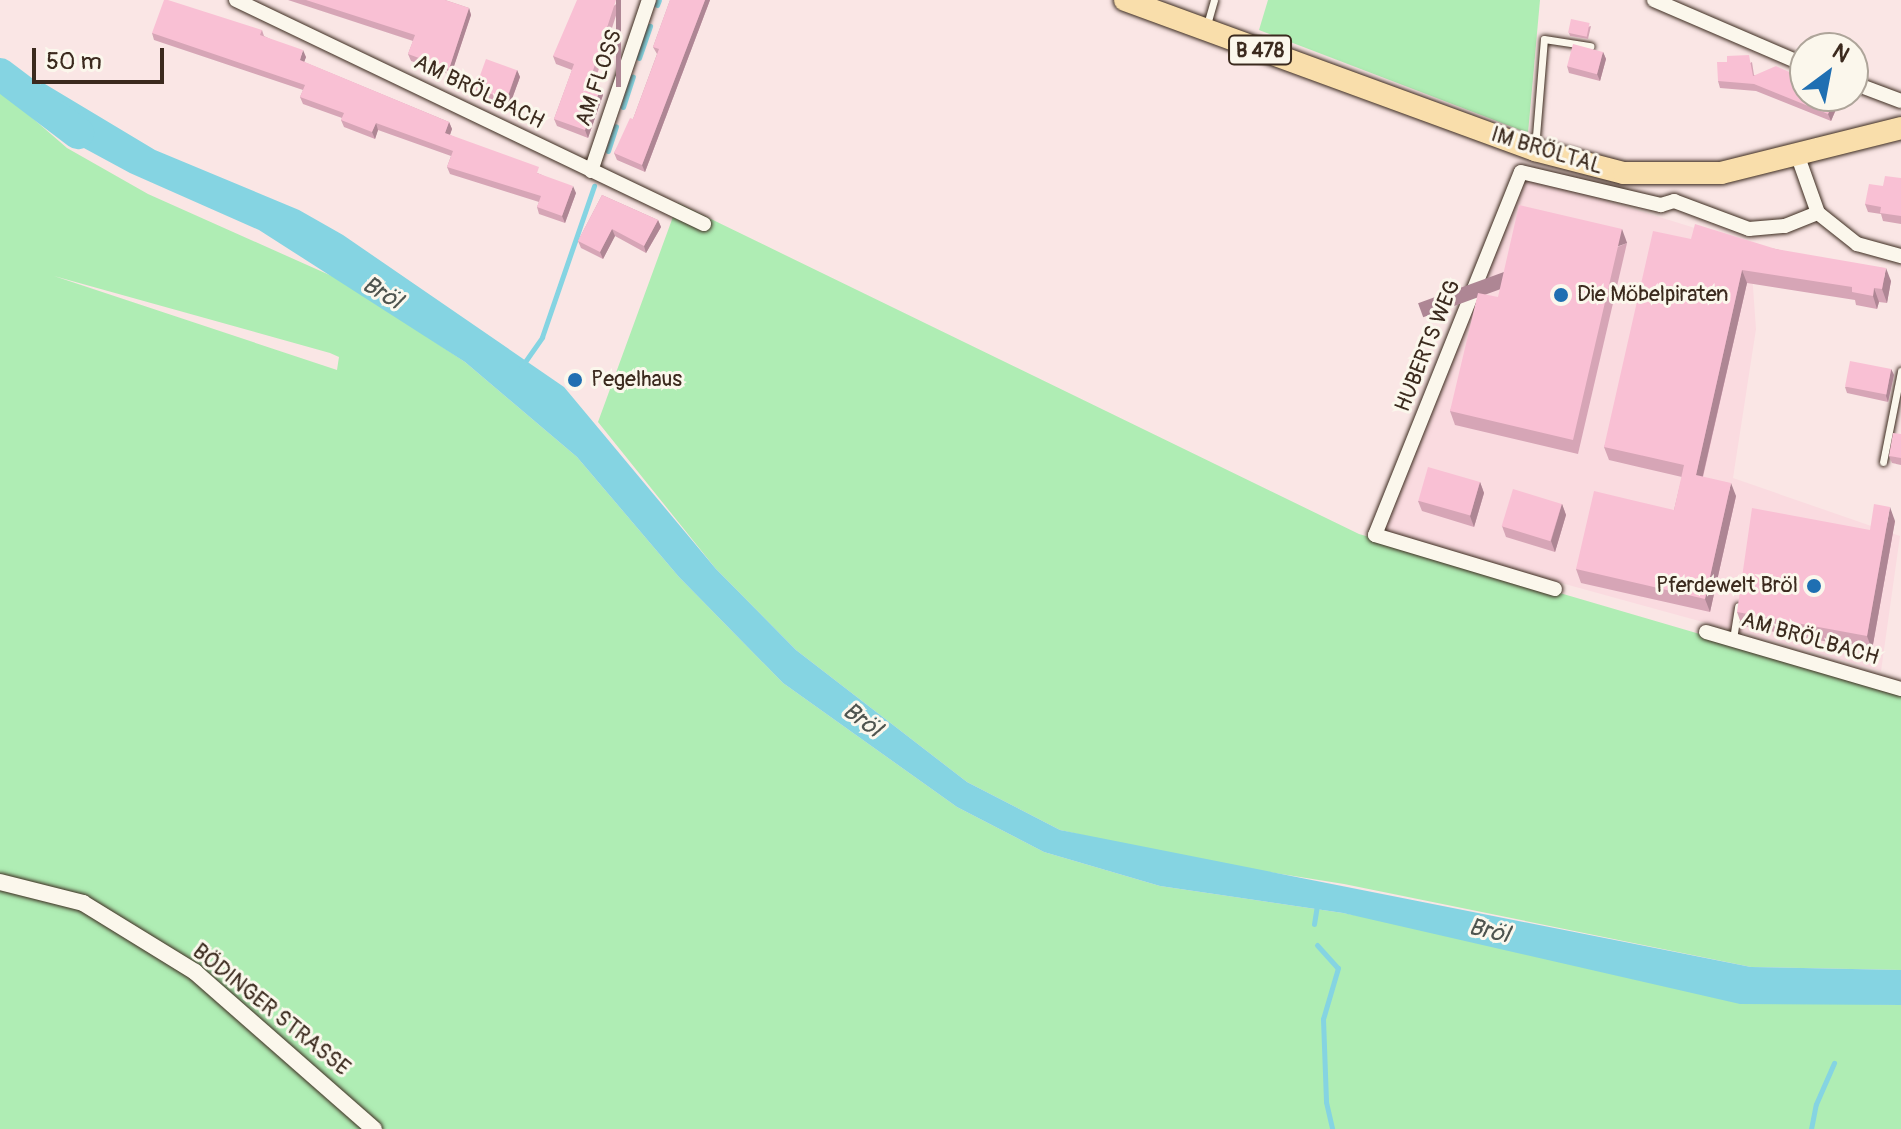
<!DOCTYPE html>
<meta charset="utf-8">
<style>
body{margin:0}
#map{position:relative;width:1901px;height:1129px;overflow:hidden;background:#fae6e5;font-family:Pangolin,sans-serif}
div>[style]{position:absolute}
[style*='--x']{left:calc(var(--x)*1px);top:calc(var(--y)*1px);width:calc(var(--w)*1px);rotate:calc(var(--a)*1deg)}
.built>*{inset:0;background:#fadbe0}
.green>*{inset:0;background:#afedb4}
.water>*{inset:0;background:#85d4e2}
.stream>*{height:5px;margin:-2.5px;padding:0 2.5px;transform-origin:2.5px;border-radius:2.5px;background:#85d4e2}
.river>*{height:32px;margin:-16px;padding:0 16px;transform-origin:16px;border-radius:16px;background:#85d4e2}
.roads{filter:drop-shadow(0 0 2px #3b2a1e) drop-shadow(0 0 2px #3b2a1e)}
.service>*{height:7px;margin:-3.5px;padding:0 3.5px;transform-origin:3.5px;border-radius:3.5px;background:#fbf7ec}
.minor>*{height:14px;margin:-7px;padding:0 7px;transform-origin:7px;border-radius:7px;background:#fbf7ec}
.tertiary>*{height:16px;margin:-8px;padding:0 8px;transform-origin:8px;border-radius:8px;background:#fbf7ec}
.primary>*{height:22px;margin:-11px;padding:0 11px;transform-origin:11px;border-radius:11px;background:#f9deab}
.wall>*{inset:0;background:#d6a5b6}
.shaded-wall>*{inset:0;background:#ae8694;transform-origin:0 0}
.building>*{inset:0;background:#f9c0d4;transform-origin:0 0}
.dots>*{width:22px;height:22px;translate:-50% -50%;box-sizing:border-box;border:4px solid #fbf7ec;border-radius:50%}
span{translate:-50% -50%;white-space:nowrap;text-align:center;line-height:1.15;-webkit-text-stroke:6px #fbf7ec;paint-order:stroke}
.shield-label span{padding:2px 6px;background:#fbf7ec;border:2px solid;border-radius:6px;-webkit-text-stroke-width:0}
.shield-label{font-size:20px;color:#3b2a1e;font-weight:700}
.street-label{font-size:22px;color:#3b2a1e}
.poi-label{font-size:22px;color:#3b2a1e}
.left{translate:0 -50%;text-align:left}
.right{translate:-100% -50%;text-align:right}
.water-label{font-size:24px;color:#4e544f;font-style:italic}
.north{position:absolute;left:1789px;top:32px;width:80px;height:80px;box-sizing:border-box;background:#fbf7ec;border:2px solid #aea59a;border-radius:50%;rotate:32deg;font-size:22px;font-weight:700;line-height:32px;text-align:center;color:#3b2a1e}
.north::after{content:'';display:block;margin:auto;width:28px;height:36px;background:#1f6fb2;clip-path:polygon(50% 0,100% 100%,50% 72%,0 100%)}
.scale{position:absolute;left:32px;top:48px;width:132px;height:36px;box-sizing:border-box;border:4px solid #3b2a1e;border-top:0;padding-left:10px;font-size:24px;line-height:28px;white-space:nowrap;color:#3b2a1e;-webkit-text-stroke:6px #fbf7ec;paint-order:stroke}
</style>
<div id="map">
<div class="built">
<i style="clip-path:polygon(1523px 175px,1750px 245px,1756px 329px,1733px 478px,1900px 536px,1881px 671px,1380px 533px)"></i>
</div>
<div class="green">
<i style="clip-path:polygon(1268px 0,1540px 0,1528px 133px,1259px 30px)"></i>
<i style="clip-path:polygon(evenodd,0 90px,67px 148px,148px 194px,343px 281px,465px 362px,577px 457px,679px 577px,783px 683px,957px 807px,1044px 852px,1160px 886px,1343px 913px,1832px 1003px,1901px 1005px,1901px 1129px,0 1129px,0 90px,54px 276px,330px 353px,339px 357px,337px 370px,54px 276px)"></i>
<i style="clip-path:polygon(678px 203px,1359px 534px,1901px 693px,1901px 970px,1751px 967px,1344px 884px,1193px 860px,1060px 830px,967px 782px,796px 650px,716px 569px,598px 422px)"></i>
</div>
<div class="water">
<i style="clip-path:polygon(40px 81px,155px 150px,299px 210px,343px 235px,564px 387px,716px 569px,796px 650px,967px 782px,1060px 830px,1751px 967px,1901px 970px,1901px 1005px,1740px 1004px,1343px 913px,1160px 886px,1044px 852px,957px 807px,783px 683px,679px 577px,577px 457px,465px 362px,259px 230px,130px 173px,45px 127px)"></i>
</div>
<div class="stream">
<i style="--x:657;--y:5;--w:5;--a:-68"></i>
<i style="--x:639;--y:58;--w:34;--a:-71"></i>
<i style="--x:623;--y:107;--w:32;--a:-72"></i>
<i style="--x:608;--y:151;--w:26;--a:-72"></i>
<i style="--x:522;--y:366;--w:35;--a:-55"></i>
<i style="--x:542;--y:337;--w:160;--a:-71"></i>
<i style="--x:1314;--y:924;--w:19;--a:-81"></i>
<i style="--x:1317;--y:945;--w:31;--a:48"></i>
<i style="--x:1338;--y:968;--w:53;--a:106.4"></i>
<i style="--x:1323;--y:1019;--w:83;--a:87.9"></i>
<i style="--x:1326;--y:1102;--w:28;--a:77"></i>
<i style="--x:1811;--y:1129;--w:25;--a:-79"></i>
<i style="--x:1816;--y:1104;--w:45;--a:-66.3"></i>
</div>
<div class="river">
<i style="--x:0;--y:74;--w:98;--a:37.1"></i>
</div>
<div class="roads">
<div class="service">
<i style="--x:1206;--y:28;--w:29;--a:-74"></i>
<i style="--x:1535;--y:148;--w:109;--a:-85.3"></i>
<i style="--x:1544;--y:39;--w:47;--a:8.7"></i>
<i style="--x:1883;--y:462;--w:93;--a:-78.8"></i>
<i style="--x:1733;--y:639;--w:33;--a:-81"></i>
</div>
<div class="minor">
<i style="--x:236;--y:0;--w:519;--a:25.58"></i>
<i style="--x:1654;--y:0;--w:164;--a:23.3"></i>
<i style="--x:1853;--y:83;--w:51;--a:20.6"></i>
<i style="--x:1797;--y:154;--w:63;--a:70.4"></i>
<i style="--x:1818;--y:213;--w:50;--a:38.5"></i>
<i style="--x:1857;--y:244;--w:46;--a:15.3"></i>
<i style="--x:591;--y:171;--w:181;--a:-71.3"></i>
<i style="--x:1555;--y:589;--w:188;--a:-163.3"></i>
<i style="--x:1375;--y:535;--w:391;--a:-68.1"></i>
<i style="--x:1521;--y:172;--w:144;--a:13.3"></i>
<i style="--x:1661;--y:205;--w:14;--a:-17"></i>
<i style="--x:1674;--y:201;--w:80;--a:20.5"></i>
<i style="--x:1749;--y:229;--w:36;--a:-5"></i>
<i style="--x:1785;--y:226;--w:35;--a:-22"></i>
<i style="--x:1706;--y:632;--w:203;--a:16.3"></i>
</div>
<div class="tertiary">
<i style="--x:0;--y:882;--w:86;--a:14.2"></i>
<i style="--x:83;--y:903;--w:132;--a:31.6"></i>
<i style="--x:195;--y:972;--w:238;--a:41.3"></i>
</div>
<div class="primary">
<i style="--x:1125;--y:0;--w:437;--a:20.1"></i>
<i style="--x:1535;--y:150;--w:92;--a:14.5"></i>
<i style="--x:1624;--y:173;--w:97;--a:0"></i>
<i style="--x:1721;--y:173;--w:186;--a:-14"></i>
</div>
</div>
<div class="wall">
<i style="clip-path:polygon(288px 0,445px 0,469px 8px,471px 15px,451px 75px,411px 61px,408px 54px,413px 41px)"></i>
<i style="clip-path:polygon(621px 0,594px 84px,603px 95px,588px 138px,557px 126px,554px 119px,572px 70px,556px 64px,553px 56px)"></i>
<i style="clip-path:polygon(670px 0,710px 0,645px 172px,617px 160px,614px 153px,633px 119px,657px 54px,653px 47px)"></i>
<i style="clip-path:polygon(1591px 26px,1588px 39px,1570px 36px,1569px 33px)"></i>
<i style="clip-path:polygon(262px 30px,264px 36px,306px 57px,304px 62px,449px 122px,452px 129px,450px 135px,542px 175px,576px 193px,565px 223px,539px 214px,537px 207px,539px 202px,450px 174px,447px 167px,451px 156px,378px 130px,375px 139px,344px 127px,341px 120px,342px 118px,303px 104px,300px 97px,303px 90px,154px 40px,152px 33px)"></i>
<i style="clip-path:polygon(1603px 52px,1606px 59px,1600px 81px,1569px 73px,1567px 66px)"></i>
<i style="clip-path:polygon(1752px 62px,1754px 75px,1805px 96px,1838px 96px,1840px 100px,1831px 121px,1756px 91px,1720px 88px,1718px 81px)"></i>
<i style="clip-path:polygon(517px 70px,520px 77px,509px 107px,478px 95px,475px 88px)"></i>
<i style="clip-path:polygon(1901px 178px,1901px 224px,1883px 221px,1881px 214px,1868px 212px,1865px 204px,1883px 186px)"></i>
<i style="clip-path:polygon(602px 195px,658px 220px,661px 227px,646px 253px,615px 236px,603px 259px,581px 248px,578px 241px)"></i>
<i style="clip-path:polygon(1691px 239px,1776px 249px,1891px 281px,1887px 303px,1879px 302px,1877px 309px,1856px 305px,1855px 300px,1747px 283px,1703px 477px,1736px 496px,1710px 612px,1581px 583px,1576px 569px,1674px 510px,1682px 477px,1609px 460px,1604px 447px)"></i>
<i style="clip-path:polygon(1627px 243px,1578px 454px,1455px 425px,1450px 411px,1498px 297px)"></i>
<i style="clip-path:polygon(1891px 369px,1894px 375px,1888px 402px,1847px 393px,1845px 387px)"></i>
<i style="clip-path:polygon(1901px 434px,1901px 465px,1892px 463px,1889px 456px)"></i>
<i style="clip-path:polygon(1480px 482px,1484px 493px,1474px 527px,1422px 511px,1418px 501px)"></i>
<i style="clip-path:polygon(1562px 504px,1566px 515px,1555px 552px,1506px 537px,1502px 526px)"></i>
<i style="clip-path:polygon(1895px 521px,1872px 650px,1742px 626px,1737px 612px,1870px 530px)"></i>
</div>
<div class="shaded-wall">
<i style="left:616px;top:0;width:5px;height:87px"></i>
<i style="clip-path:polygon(705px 0,710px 0,645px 172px,642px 165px)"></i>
<i style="clip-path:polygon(469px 8px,471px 15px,451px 75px,449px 69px)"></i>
<i style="clip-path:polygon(303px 50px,306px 57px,302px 68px,300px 60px)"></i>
<i style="clip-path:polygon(1603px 52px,1606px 59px,1600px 81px,1597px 74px)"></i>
<i style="clip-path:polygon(517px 70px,520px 77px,509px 107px,507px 100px)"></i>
<i style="clip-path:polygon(601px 87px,603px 95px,588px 138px,585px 130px)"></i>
<i style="clip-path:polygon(1836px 96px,1838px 96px,1840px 100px,1831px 121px,1828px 114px)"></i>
<i style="clip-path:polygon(449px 122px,452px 129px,448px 140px,445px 133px)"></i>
<i style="clip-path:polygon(376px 123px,378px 130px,375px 139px,372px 132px)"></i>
<i style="clip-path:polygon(573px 186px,576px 193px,565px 223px,562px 216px)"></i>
<i style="clip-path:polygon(658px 220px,661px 227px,646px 253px,644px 246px)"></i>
<i style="clip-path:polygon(612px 229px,615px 236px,603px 259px,600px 252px)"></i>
<i style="left:1622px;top:229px;width:15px;height:217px;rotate:70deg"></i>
<i style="clip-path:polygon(1886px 268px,1891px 281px,1887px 303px,1882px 289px)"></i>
<i style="clip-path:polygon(1742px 270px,1747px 283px,1700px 488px,1696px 475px)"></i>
<i style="clip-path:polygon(1874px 288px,1879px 302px,1877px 309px,1873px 296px)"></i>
<i style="clip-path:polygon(1891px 369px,1894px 375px,1888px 402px,1886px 396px)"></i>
<i style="clip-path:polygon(1480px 482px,1484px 493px,1474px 527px,1470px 516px)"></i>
<i style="clip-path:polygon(1731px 483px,1736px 496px,1710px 612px,1705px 599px)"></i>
<i style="clip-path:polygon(1562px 504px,1566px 515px,1555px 552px,1551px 541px)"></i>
<i style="clip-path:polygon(1890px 507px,1895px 521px,1872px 650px,1867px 636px)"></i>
</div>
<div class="building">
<i style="clip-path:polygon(164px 0,168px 0,262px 30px,260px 35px,303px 50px,300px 60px,449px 122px,445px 133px,539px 167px,537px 173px,573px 186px,562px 216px,537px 207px,541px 196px,447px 167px,453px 151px,376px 123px,372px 132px,341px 120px,344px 113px,300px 97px,305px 85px,152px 33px)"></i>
<i style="clip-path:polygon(306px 0,445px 0,469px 8px,449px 69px,408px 54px,415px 35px)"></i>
<i style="clip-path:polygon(577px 0,616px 0,589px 83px,601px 87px,585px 130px,554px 119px,574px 64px,553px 56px)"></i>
<i style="clip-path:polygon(670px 0,705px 0,642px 165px,614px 153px,630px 118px,633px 119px,659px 49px,653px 47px)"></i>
<i style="left:1571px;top:19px;width:19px;height:14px;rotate:12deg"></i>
<i style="left:1573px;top:44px;width:31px;height:23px;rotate:15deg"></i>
<i style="clip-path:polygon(1749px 55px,1753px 76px,1776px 66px,1805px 79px,1805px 96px,1836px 96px,1828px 114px,1754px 84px,1718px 81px,1717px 62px,1727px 62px,1727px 56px)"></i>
<i style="left:486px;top:59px;width:33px;height:31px;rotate:20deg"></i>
<i style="clip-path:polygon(1885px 176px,1901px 178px,1901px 216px,1880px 213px,1881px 207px,1865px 204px,1869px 184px,1883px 186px)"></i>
<i style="clip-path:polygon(602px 195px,658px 220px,644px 246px,612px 229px,600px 252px,578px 241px)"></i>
<i style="clip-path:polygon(1519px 205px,1622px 229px,1573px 440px,1450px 411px,1478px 293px,1498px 297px)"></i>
<i style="clip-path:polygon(1695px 224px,1776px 249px,1886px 268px,1882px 289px,1874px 288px,1873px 296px,1852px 292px,1852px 287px,1742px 270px,1696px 475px,1731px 483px,1705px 599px,1576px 569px,1594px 491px,1674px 510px,1684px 465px,1604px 447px,1653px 231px,1691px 239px)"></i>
<i style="left:1850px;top:361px;width:42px;height:26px;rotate:11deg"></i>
<i style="clip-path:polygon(1893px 433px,1901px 434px,1901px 458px,1889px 456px)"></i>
<i style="left:1428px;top:467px;width:54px;height:35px;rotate:16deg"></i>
<i style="left:1513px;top:489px;width:51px;height:39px;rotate:17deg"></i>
<i style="clip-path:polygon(1874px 504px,1890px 507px,1867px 636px,1737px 612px,1752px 508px,1870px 530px)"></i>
</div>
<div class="dots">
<i style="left:1561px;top:295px;background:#1f6fb2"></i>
<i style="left:575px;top:380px;background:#1f6fb2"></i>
<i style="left:1814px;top:586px;background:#1f6fb2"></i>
</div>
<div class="shield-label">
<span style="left:1260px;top:50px">B 478</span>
</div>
<div class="street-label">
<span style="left:599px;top:78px;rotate:-71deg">AM FLOSS</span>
<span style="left:479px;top:92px;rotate:26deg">AM BRÖLBACH</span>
<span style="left:1547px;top:151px;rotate:17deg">IM BRÖLTAL</span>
<span style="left:1428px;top:346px;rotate:-68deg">HUBERTS WEG</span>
<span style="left:1810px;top:639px;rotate:16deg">AM BRÖLBACH</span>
<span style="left:271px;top:1010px;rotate:39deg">BÖDINGER STRASSE</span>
</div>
<div class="poi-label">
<span class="left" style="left:1577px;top:295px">Die Möbelpiraten</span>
<span class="left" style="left:591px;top:380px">Pegelhaus</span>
<span class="right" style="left:1798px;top:586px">Pferdewelt Bröl</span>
</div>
<div class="water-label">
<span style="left:382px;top:293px;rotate:31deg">Bröl</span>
<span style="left:862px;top:720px;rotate:36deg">Bröl</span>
<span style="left:1489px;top:931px;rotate:13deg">Bröl</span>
</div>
<div class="north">N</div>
<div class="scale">50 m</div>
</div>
